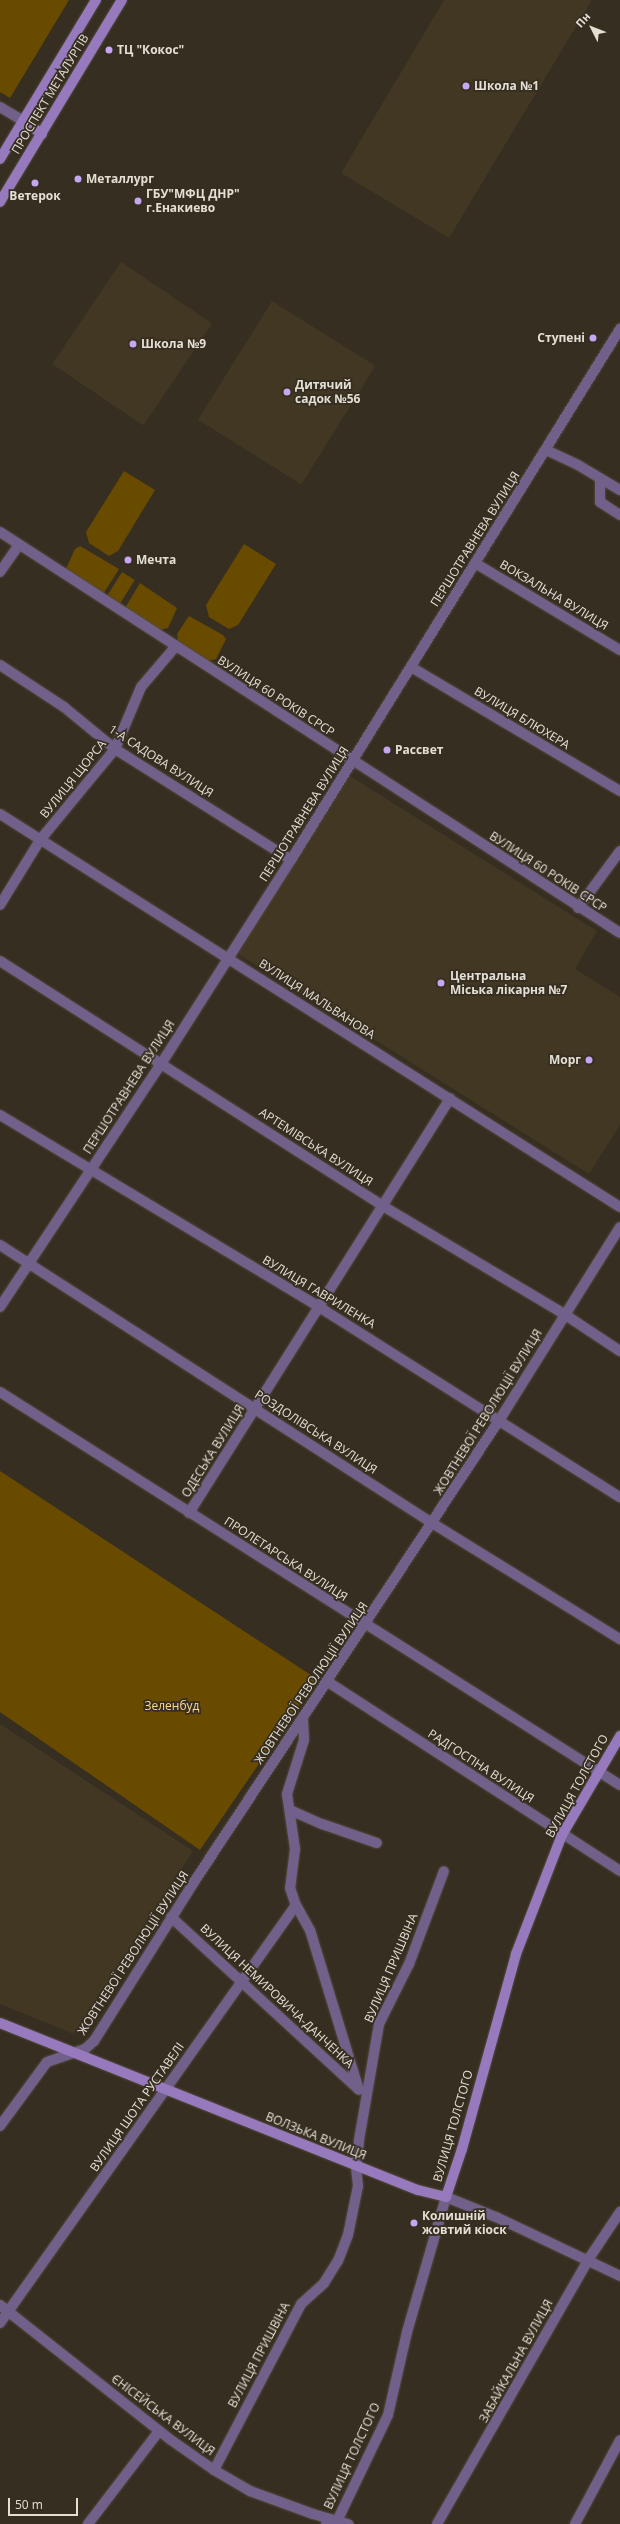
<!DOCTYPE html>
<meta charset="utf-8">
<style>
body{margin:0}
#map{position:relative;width:620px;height:2524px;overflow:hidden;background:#362e20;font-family:"Open Sans",sans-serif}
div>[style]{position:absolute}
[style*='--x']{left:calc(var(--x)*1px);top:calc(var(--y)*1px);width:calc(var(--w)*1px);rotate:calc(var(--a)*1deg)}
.built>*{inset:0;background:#423722;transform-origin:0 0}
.green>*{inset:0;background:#694b00;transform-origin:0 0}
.roads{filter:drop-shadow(0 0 1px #524a3d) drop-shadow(0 0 1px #524a3d)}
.street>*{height:10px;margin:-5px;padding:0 5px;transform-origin:5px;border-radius:5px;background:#71608a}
.secondary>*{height:10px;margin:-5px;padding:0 5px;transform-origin:5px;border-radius:5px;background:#967abd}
.dots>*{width:11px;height:11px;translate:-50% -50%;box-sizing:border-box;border:2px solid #362e20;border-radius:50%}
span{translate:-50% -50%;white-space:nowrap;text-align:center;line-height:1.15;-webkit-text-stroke:3.5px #362e20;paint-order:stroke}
.poi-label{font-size:12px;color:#e4dfd5;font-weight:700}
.left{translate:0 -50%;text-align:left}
.right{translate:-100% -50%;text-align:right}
.street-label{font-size:12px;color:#e4dfd5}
.park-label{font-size:12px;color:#ffd994}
.north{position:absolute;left:572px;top:8px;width:40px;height:40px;-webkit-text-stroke:3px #362e20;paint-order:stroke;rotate:312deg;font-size:11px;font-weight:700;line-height:16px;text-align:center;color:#e4dfd5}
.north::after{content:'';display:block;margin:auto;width:14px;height:18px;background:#e4dfd5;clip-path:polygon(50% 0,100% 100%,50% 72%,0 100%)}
.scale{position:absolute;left:8px;top:2498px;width:70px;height:18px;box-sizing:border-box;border:2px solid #e4dfd5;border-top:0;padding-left:5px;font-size:12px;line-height:14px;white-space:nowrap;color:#e4dfd5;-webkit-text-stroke:3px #362e20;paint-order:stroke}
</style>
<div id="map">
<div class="built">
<i style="clip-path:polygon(444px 0,592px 0,449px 238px,341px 173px)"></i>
<i style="left:121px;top:262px;width:110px;height:123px;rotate:34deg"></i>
<i style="left:272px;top:301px;width:122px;height:140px;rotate:32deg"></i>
<i style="clip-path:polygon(350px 776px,597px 931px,575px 969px,620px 997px,620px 1125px,589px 1174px,238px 954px)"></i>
<i style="clip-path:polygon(0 1724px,193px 1851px,76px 2035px,0 2004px)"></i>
</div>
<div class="green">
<i style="clip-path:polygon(0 0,69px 0,10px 98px,0 92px)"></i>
<i style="clip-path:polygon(124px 471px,155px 490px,118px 551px,109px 556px,89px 543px,86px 532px)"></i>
<i style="clip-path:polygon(244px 544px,276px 564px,238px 625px,229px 629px,209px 617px,206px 605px)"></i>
<i style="clip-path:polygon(80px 546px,119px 569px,103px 594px,66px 569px,75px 549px)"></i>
<i style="left:122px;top:572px;width:15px;height:28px;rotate:32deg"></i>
<i style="clip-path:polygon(140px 583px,177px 608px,168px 628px,159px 630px,125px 608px)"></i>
<i style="clip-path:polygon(189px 616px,223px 635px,226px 639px,216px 659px,208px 661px,178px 642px,177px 634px)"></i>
<i style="clip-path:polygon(0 1471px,317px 1679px,200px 1850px,0 1712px)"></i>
</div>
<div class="roads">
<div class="street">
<i style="--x:0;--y:107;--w:27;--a:31"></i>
<i style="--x:546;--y:450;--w:35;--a:25"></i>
<i style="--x:578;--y:465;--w:49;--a:30.8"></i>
<i style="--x:600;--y:479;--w:23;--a:90"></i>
<i style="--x:600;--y:502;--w:24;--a:33"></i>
<i style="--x:0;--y:532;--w:738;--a:32.89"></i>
<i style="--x:475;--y:563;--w:169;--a:31"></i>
<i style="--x:0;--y:572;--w:33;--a:-55"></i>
<i style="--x:0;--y:665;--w:77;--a:33.3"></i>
<i style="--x:64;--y:707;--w:66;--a:39.5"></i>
<i style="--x:115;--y:749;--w:208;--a:32.2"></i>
<i style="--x:411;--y:667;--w:243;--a:30.7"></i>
<i style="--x:0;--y:814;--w:734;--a:32.37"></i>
<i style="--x:0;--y:905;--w:76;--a:-58.4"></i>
<i style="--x:40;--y:840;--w:118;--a:-50.5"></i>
<i style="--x:115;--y:749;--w:67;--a:-67.2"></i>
<i style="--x:141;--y:687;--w:52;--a:-49.6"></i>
<i style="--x:578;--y:908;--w:71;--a:-53.6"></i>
<i style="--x:0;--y:961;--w:455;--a:32.6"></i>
<i style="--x:383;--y:1206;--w:211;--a:30.8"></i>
<i style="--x:564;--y:1314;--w:67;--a:33.5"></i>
<i style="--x:0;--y:1115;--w:372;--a:31"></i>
<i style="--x:319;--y:1307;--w:356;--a:32.3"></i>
<i style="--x:0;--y:1245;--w:514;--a:32.76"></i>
<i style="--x:432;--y:1523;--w:221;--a:31.7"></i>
<i style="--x:0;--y:1307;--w:291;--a:-56.5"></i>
<i style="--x:161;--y:1064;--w:242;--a:-57.5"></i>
<i style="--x:291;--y:860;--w:625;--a:-58.22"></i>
<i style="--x:0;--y:1392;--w:734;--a:32.37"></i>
<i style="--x:189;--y:1513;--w:490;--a:-57.8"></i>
<i style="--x:328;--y:1682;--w:348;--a:32.9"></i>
<i style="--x:303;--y:1720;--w:20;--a:87"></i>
<i style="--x:304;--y:1740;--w:57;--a:107.5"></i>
<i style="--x:287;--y:1794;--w:56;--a:81.7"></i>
<i style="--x:295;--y:1849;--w:39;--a:97"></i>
<i style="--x:290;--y:1888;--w:18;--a:71"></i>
<i style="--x:296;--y:1905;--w:29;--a:61"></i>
<i style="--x:310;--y:1930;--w:167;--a:73"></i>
<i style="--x:290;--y:1810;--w:35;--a:24"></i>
<i style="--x:322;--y:1824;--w:58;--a:19.1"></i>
<i style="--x:171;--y:1917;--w:254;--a:42.6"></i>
<i style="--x:0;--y:2126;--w:79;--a:-53.7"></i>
<i style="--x:47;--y:2062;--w:40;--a:-18.9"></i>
<i style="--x:85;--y:2049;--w:12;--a:-42"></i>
<i style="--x:94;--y:2041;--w:188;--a:-57.8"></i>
<i style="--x:194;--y:1882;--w:555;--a:-56.54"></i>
<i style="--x:500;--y:1419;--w:226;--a:-58"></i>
<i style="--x:0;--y:2305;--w:218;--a:38.3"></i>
<i style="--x:171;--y:2440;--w:52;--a:34.9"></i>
<i style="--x:214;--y:2470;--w:42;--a:30.3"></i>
<i style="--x:250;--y:2491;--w:67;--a:20.1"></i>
<i style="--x:313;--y:2514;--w:37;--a:16"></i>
<i style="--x:0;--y:2323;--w:512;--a:-54.7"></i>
<i style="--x:214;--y:2470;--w:187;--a:-62.3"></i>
<i style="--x:301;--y:2304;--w:31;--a:-42"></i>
<i style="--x:324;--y:2283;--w:26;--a:-58"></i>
<i style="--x:338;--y:2261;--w:28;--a:-69"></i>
<i style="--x:348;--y:2235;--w:50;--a:-78.5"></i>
<i style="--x:358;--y:2186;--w:20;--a:-96"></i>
<i style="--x:356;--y:2166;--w:26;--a:-83"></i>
<i style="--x:359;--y:2140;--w:118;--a:-80.2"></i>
<i style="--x:379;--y:2024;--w:67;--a:-63.4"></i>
<i style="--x:409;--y:1964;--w:99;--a:-69.4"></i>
<i style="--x:88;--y:2524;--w:117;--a:-52.6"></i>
<i style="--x:326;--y:2524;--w:13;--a:-23"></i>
<i style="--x:338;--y:2519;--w:115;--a:-64.3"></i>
<i style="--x:388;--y:2415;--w:85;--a:-77.1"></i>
<i style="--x:407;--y:2332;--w:141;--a:-73.9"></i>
<i style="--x:446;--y:2197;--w:54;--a:21.8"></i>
<i style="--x:496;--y:2217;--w:137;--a:25.4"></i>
<i style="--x:437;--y:2524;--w:304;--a:-60.2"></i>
<i style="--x:588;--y:2260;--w:58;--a:-56.3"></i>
<i style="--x:575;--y:2524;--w:95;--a:-61.8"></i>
</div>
<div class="secondary">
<i style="--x:23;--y:121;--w:23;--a:34"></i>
<i style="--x:0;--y:159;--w:186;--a:-58.9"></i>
<i style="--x:0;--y:202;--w:236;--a:-58.9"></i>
<i style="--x:0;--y:2023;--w:450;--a:21.8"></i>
<i style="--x:418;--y:2190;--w:29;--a:14"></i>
<i style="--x:446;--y:2197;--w:51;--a:-71.6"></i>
<i style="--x:462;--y:2149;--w:202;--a:-74.5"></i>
<i style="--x:516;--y:1954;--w:128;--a:-68.9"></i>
<i style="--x:562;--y:1835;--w:115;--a:-59.6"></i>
</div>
</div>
<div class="dots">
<i style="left:109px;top:50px;background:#c5a7f1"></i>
<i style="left:466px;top:86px;background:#c5a7f1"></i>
<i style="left:78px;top:179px;background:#c5a7f1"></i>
<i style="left:35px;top:183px;background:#c5a7f1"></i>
<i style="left:138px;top:201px;background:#c5a7f1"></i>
<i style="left:593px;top:338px;background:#c5a7f1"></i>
<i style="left:133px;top:344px;background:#c5a7f1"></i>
<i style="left:287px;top:392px;background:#c5a7f1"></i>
<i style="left:128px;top:560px;background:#c5a7f1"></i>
<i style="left:387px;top:750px;background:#c5a7f1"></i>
<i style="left:441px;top:983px;background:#c5a7f1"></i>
<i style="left:589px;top:1060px;background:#c5a7f1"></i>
<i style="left:414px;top:2223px;background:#c5a7f1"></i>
</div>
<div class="poi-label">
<span class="left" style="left:117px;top:50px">ТЦ "Кокос"</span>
<span class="left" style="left:474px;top:86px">Школа №1</span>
<span class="left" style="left:86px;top:179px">Металлург</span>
<span class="left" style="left:146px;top:201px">ГБУ"МФЦ ДНР"<br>г.Енакиево</span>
<span style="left:35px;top:196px">Ветерок</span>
<span class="right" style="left:585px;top:338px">Ступені</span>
<span class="left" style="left:141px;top:344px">Школа №9</span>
<span class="left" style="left:295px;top:392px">Дитячий<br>садок №56</span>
<span class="left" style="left:136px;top:560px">Мечта</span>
<span class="left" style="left:395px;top:750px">Рассвет</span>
<span class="left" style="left:450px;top:983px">Центральна<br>Міська лікарня №7</span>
<span class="right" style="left:581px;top:1060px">Морг</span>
<span class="left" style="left:422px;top:2223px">Колишній<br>жовтий кіоск</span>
</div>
<div class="street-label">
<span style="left:50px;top:94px;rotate:-59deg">ПРОСПЕКТ МЕТАЛУРГІВ</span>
<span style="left:475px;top:539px;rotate:-58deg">ПЕРШОТРАВНЕВА ВУЛИЦЯ</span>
<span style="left:554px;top:595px;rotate:31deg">ВОКЗАЛЬНА ВУЛИЦЯ</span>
<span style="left:276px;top:696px;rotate:33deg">ВУЛИЦЯ 60 РОКІВ СРСР</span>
<span style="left:522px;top:718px;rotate:31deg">ВУЛИЦЯ БЛЮХЕРА</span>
<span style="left:161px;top:761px;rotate:33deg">1-А САДОВА ВУЛИЦЯ</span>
<span style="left:73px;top:779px;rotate:-51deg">ВУЛИЦЯ ЩОРСА</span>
<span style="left:304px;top:814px;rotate:-58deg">ПЕРШОТРАВНЕВА ВУЛИЦЯ</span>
<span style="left:548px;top:872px;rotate:33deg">ВУЛИЦЯ 60 РОКІВ СРСР</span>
<span style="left:317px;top:999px;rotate:33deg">ВУЛИЦЯ МАЛЬВАНОВА</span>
<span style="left:129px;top:1087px;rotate:-57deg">ПЕРШОТРАВНЕВА ВУЛИЦЯ</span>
<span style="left:316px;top:1147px;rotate:33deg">АРТЕМІВСЬКА ВУЛИЦЯ</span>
<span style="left:319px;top:1292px;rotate:31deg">ВУЛИЦЯ ГАВРИЛЕНКА</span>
<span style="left:488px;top:1412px;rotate:-58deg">ЖОВТНЕВОЇ РЕВОЛЮЦІЇ ВУЛИЦЯ</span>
<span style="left:316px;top:1432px;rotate:33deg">РОЗДОЛІВСЬКА ВУЛИЦЯ</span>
<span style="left:213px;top:1451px;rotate:-58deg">ОДЕСЬКА ВУЛИЦЯ</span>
<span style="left:286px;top:1559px;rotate:33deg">ПРОЛЕТАРСЬКА ВУЛИЦЯ</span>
<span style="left:311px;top:1683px;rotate:-56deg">ЖОВТНЕВОЇ РЕВОЛЮЦІЇ ВУЛИЦЯ</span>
<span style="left:481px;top:1766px;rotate:33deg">РАДГОСПНА ВУЛИЦЯ</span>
<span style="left:577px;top:1786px;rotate:-61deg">ВУЛИЦЯ ТОЛСТОГО</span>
<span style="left:133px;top:1953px;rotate:-57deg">ЖОВТНЕВОЇ РЕВОЛЮЦІЇ ВУЛИЦЯ</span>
<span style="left:391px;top:1968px;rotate:-67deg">ВУЛИЦЯ ПРИШВІНА</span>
<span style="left:277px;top:1996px;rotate:43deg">ВУЛИЦЯ НЕМИРОВИЧА-ДАНЧЕНКА</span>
<span style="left:137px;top:2107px;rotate:-55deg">ВУЛИЦЯ ШОТА РУСТАВЕЛІ</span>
<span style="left:453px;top:2126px;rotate:-74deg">ВУЛИЦЯ ТОЛСТОГО</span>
<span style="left:316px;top:2136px;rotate:22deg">ВОЛЗЬКА ВУЛИЦЯ</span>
<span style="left:259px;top:2355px;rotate:-62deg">ВУЛИЦЯ ПРИШВІНА</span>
<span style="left:516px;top:2361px;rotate:-61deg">ЗАБАЙКАЛЬНА ВУЛИЦЯ</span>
<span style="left:163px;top:2415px;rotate:37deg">ЄНІСЕЙСЬКА ВУЛИЦЯ</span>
<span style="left:352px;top:2456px;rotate:-65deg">ВУЛИЦЯ ТОЛСТОГО</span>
</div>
<div class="park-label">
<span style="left:172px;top:1706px">Зеленбуд</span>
</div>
<div class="north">Пн</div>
<div class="scale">50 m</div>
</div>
